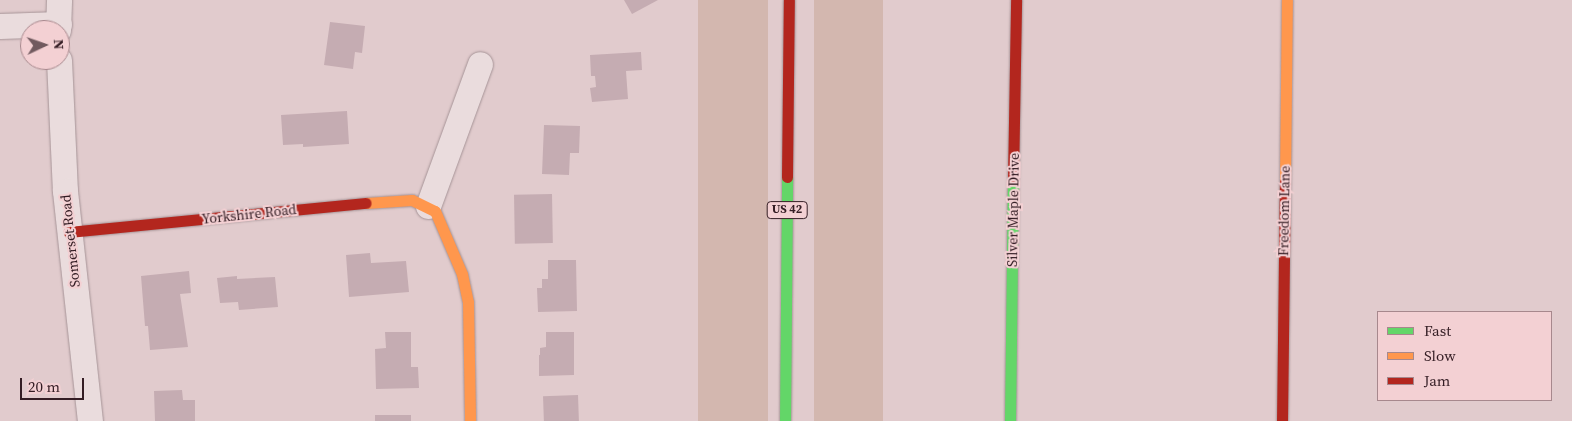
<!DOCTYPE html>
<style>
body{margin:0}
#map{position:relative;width:1572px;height:421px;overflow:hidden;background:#e1cbcd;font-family:"Source Serif 4",serif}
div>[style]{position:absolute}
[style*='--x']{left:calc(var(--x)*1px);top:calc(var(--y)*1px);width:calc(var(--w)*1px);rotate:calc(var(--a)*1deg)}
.green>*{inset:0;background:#d3b7af;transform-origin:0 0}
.building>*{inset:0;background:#c5acb2;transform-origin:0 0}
.roads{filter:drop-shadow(0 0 1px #a69497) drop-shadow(0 0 1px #a69497)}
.street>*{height:25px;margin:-12.5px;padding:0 12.5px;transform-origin:12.5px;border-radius:12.5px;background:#eadcdd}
.fast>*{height:11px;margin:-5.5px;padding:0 5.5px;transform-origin:5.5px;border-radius:5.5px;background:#63d668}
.slow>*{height:11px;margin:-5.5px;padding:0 5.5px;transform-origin:5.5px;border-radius:5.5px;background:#ff974d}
.jam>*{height:11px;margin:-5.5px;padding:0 5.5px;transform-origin:5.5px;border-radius:5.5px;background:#b3261e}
span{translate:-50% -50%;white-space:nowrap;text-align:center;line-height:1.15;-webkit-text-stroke:4px #f3d0d3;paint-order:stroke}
.shield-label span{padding:1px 4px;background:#f3d0d3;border:1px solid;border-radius:4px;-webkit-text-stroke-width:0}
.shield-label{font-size:12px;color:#341d24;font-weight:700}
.street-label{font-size:14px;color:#341d24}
.legend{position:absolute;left:1377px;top:311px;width:175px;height:90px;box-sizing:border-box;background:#f3d0d3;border:1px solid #a7888d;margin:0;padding:6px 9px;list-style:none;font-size:15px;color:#341d24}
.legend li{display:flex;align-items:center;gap:10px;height:25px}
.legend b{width:25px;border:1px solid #a7888d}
.north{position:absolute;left:20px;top:20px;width:50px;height:50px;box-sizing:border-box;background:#f3d0d3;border:1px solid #a7888d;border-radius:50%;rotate:87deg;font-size:14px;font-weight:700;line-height:20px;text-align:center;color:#341d24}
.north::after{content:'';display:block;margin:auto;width:18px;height:22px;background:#715a5f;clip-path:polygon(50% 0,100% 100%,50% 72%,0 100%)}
.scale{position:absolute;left:20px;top:378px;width:64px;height:22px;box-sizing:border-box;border:2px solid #341d24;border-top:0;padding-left:6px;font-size:15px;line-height:18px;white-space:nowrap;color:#341d24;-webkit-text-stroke:4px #f3d0d3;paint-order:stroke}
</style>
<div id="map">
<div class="green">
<i style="left:698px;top:0;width:70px;height:421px"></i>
<i style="left:814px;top:0;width:69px;height:421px"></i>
</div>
<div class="building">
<i style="clip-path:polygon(624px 0,658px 0,632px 14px)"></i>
<i style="clip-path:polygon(330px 22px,365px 26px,362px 53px,355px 52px,353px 69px,324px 65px)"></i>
<i style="clip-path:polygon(641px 52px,642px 70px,626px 71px,628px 99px,592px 102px,590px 88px,596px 87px,595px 76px,591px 76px,590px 55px)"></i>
<i style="clip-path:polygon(347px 111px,349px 144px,303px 147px,303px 144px,283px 145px,281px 115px)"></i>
<i style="clip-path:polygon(544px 125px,580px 126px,579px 153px,570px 153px,569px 175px,542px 174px)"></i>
<i style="left:552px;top:194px;width:49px;height:38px;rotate:89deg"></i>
<i style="clip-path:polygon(370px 253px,371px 263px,406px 261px,409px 292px,349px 297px,346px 255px)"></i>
<i style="clip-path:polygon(548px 260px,576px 260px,577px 311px,538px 312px,537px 288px,542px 288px,542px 279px,548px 279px)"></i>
<i style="clip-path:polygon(189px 271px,191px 293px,180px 294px,188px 347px,150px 350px,148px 326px,145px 326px,141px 276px)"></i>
<i style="clip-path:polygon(237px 276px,237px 279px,275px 277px,278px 307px,239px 310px,238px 302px,220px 303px,217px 278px)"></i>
<i style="clip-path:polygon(385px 332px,411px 332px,411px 367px,418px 367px,419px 388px,376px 389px,375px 349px,386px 348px)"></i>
<i style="clip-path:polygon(546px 332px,574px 332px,574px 375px,539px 376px,539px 355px,540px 355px,540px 348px,546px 347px)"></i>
<i style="clip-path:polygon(182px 390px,183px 400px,195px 400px,195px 421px,155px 421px,154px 391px)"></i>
<i style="left:578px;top:395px;width:26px;height:35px;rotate:88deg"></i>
<i style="left:375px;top:415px;width:36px;height:6px"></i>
</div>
<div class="roads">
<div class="street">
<i style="--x:0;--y:26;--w:59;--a:-1.9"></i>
<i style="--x:58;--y:30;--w:30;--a:-88"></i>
<i style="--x:59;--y:60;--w:131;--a:87.4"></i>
<i style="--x:65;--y:191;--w:231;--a:83.8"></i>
<i style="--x:428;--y:206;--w:151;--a:-69.9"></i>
</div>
<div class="fast">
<i style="--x:785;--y:421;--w:244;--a:-89.5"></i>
<i style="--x:1010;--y:421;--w:242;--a:-89.3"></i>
</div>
<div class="slow">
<i style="--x:1285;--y:182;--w:182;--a:-89.4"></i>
<i style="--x:366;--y:203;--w:46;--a:-3.7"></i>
<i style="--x:412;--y:200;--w:25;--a:26"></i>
<i style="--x:435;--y:211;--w:69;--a:66.8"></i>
<i style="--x:462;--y:274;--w:29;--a:78"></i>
<i style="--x:468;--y:302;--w:119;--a:89"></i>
</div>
<div class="jam">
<i style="--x:787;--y:177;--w:177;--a:-89.4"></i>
<i style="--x:1013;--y:179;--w:179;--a:-89"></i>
<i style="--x:69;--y:232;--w:298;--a:-5.6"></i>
<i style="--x:1282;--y:421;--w:239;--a:-89.3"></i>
</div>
</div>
<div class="shield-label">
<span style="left:787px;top:210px">US 42</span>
</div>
<div class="street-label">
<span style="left:1013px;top:210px;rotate:-89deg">Silver Maple Drive</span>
<span style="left:1284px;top:211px;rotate:-89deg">Freedom Lane</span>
<span style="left:249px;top:214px;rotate:-6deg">Yorkshire Road</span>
<span style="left:70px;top:241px;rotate:-96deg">Somerset Road</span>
</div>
<ul class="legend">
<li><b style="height:6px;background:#63d668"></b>Fast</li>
<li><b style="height:6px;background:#ff974d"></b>Slow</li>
<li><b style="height:6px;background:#b3261e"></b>Jam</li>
</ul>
<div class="north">N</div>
<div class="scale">20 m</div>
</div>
